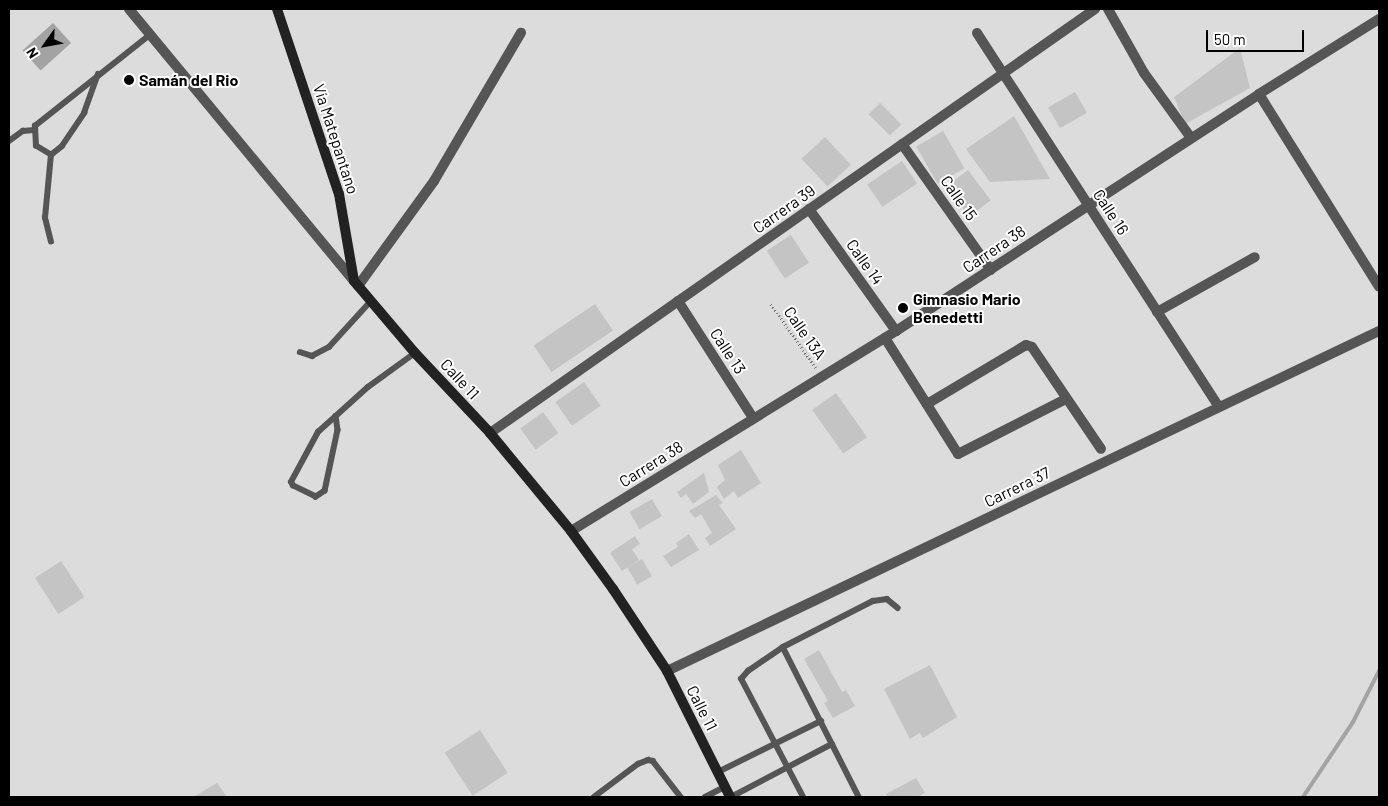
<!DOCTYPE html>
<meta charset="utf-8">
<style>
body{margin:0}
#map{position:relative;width:1388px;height:806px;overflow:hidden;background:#fff;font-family:Barlow,sans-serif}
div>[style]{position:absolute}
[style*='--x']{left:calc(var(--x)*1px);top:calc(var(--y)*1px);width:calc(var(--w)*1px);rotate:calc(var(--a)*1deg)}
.green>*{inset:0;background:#dcdcdc;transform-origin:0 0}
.water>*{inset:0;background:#a3a3a3;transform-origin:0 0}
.stream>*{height:4px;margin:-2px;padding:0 2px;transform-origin:2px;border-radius:2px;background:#a3a3a3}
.building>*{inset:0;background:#c4c4c4;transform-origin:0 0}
.path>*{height:2.5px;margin-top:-1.25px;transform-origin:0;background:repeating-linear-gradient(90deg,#777 0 1px,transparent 0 3.5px)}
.service>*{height:5.5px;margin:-2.75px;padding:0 2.75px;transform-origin:2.75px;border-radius:2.75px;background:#555}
.minor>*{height:10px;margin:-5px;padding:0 5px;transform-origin:5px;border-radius:5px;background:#555}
.secondary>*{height:10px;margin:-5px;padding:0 5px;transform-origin:5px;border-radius:5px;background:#222}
.dots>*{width:14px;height:14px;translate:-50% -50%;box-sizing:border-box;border:2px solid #fff;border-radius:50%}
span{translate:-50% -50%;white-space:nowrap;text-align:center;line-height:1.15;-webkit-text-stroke:4px #fff;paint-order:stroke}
.poi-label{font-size:16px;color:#000;font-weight:700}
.left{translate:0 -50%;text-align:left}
.street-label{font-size:16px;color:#000}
.frame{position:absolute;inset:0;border:10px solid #000;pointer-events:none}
.north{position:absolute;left:20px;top:20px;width:50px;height:50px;-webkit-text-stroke:4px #fff;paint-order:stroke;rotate:238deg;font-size:14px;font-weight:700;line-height:20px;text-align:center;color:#000}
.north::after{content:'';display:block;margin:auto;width:18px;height:22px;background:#000;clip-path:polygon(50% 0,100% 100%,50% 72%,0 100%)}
.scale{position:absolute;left:1206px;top:30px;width:98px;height:22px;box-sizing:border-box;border:2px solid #000;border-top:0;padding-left:6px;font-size:15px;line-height:18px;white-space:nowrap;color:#000;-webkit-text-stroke:4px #fff;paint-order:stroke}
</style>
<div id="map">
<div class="green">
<i style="left:9px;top:9px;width:1370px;height:788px"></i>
</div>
<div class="water">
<i style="left:53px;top:23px;width:27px;height:41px;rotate:48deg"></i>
</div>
<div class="stream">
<i style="--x:1303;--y:797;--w:90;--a:-56.3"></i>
<i style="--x:1353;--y:722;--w:57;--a:-63"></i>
</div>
<div class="building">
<i style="clip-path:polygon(1240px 48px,1250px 88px,1185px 124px,1174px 97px)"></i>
<i style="left:1075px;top:92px;width:24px;height:31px;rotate:60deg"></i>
<i style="left:880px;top:103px;width:30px;height:16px;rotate:45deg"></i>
<i style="clip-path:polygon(1014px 116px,1050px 179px,990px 182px,966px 149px)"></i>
<i style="left:943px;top:131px;width:43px;height:31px;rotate:60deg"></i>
<i style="left:825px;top:137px;width:38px;height:32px;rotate:47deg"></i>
<i style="left:902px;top:161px;width:27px;height:42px;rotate:56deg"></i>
<i style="left:968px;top:170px;width:38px;height:27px;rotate:53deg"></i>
<i style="left:791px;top:235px;width:33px;height:29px;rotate:57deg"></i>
<i style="left:595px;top:304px;width:32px;height:74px;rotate:56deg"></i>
<i style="left:584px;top:382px;width:29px;height:35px;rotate:55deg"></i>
<i style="left:836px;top:393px;width:54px;height:29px;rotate:55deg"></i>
<i style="left:543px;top:412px;width:26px;height:28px;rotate:54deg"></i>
<i style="clip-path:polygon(741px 450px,761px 483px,738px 498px,734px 491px,724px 499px,717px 487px,725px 480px,718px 465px)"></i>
<i style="clip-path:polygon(704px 473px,709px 492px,693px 504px,686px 494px,681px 498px,677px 492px)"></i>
<i style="clip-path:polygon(716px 495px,723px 503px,719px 505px,736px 529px,710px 546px,705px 538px,712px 533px,701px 514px,695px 518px,689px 511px)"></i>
<i style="left:652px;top:499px;width:20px;height:26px;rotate:60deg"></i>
<i style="clip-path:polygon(689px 534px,699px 550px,671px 567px,663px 556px,678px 547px,676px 543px)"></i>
<i style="clip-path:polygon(635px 536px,640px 544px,632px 549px,639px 560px,622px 571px,610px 553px)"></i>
<i style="left:642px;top:559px;width:20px;height:17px;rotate:60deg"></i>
<i style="left:61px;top:561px;width:43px;height:31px;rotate:57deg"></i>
<i style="clip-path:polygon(819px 650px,842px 692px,846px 690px,855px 706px,833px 718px,824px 703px,828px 701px,804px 659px)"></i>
<i style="clip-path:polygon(930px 665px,957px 717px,923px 738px,920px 733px,910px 739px,884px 689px)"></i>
<i style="left:480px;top:730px;width:51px;height:42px;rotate:57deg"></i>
<i style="clip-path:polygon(916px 778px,925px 793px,917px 797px,887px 797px,886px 794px)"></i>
<i style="clip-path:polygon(217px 783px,227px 797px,193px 797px)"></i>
</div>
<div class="path">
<i style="--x:771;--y:304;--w:78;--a:54.9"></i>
</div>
<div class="service">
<i style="--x:9;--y:141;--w:17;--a:-36"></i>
<i style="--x:23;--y:131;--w:11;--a:-5"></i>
<i style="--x:51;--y:155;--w:17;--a:-149"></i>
<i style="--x:36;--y:146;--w:20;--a:-93"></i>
<i style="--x:35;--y:126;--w:148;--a:-38.4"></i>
<i style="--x:51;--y:242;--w:25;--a:-104"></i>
<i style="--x:45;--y:218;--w:63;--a:-84.6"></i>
<i style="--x:51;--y:155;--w:14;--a:-39"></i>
<i style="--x:62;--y:146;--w:40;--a:-56"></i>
<i style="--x:84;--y:113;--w:41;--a:-70.3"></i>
<i style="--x:300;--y:352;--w:13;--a:18"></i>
<i style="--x:312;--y:356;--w:19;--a:-28"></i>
<i style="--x:329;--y:347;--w:62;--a:-47.6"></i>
<i style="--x:336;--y:416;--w:14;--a:82"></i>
<i style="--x:338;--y:430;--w:62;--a:102"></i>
<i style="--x:325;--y:491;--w:11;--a:146"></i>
<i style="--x:316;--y:497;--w:25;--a:-154"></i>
<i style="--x:293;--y:486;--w:4;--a:-117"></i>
<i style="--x:291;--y:482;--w:57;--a:-61.6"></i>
<i style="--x:318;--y:432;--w:67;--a:-42"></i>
<i style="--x:368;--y:387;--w:58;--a:-35.9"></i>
<i style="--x:783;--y:647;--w:101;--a:-27.1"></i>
<i style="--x:873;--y:601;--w:14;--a:-8"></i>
<i style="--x:887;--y:599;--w:14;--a:39"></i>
<i style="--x:718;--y:772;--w:115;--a:-26.3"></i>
<i style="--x:594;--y:797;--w:55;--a:-36.9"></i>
<i style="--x:638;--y:764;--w:11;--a:-22"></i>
<i style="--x:648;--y:760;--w:5;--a:11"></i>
<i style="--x:653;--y:761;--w:46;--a:52.1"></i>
<i style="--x:705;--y:797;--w:22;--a:-27"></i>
<i style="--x:731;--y:797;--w:114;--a:-27.7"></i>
<i style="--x:803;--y:797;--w:133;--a:-117.7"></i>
<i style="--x:741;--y:679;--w:11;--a:-49"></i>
<i style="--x:748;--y:671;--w:42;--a:-34.4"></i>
<i style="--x:783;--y:647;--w:168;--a:63.1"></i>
</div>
<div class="minor">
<i style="--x:129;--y:9;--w:353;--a:50.4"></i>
<i style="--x:1108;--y:9;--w:73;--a:60.6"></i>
<i style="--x:1144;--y:73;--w:80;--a:54.1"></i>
<i style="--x:977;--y:33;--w:445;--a:57.1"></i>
<i style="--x:1259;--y:94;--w:227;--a:58.1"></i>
<i style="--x:902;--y:144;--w:154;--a:54.8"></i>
<i style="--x:809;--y:209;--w:150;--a:54.5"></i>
<i style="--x:358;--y:286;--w:130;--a:-54.1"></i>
<i style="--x:434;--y:181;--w:172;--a:-59.6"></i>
<i style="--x:678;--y:301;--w:139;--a:57.3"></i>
<i style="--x:1157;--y:312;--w:112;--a:-29.3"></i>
<i style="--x:885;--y:338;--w:137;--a:57.8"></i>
<i style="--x:958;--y:454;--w:121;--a:-27"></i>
<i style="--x:927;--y:404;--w:115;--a:-30.8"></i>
<i style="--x:1026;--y:345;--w:6;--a:18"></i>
<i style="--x:1032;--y:347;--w:123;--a:55.9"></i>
<i style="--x:490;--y:433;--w:739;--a:-35.02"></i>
<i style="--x:571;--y:531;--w:382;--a:-31.6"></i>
<i style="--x:896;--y:331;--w:434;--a:-33.1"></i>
<i style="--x:1259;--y:94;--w:142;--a:-32"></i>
<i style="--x:667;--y:671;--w:789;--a:-25.53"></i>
</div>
<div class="secondary">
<i style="--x:277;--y:9;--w:195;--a:71.5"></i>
<i style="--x:339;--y:194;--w:88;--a:80.2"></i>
<i style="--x:354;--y:281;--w:94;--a:49.7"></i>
<i style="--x:415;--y:353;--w:110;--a:46.8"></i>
<i style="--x:490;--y:433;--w:127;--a:50.4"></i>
<i style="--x:571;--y:531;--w:72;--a:54.1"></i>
<i style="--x:613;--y:589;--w:98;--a:56.6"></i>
<i style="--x:667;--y:671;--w:141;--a:63.4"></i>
</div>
<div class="dots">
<i style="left:129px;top:80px;background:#000"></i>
<i style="left:903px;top:308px;background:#000"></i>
</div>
<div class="poi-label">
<span class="left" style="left:139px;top:80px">Samán del Rio</span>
<span class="left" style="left:913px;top:308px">Gimnasio Mario<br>Benedetti</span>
</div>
<div class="street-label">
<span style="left:336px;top:139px;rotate:72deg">Vía Matepantano</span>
<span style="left:959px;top:198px;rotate:55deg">Calle 15</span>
<span style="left:784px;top:209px;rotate:-35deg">Carrera 39</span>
<span style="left:1111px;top:212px;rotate:57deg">Calle 16</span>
<span style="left:994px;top:249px;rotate:-34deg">Carrera 38</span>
<span style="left:865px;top:262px;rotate:55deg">Calle 14</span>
<span style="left:805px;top:333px;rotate:55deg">Calle 13A</span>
<span style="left:728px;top:351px;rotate:57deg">Calle 13</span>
<span style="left:460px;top:379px;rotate:47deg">Calle 11</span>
<span style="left:651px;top:464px;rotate:-32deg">Carrera 38</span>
<span style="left:1017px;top:487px;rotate:-26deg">Carrera 37</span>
<span style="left:702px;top:708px;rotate:63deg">Calle 11</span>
</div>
<div class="frame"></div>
<div class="north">N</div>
<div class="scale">50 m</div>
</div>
